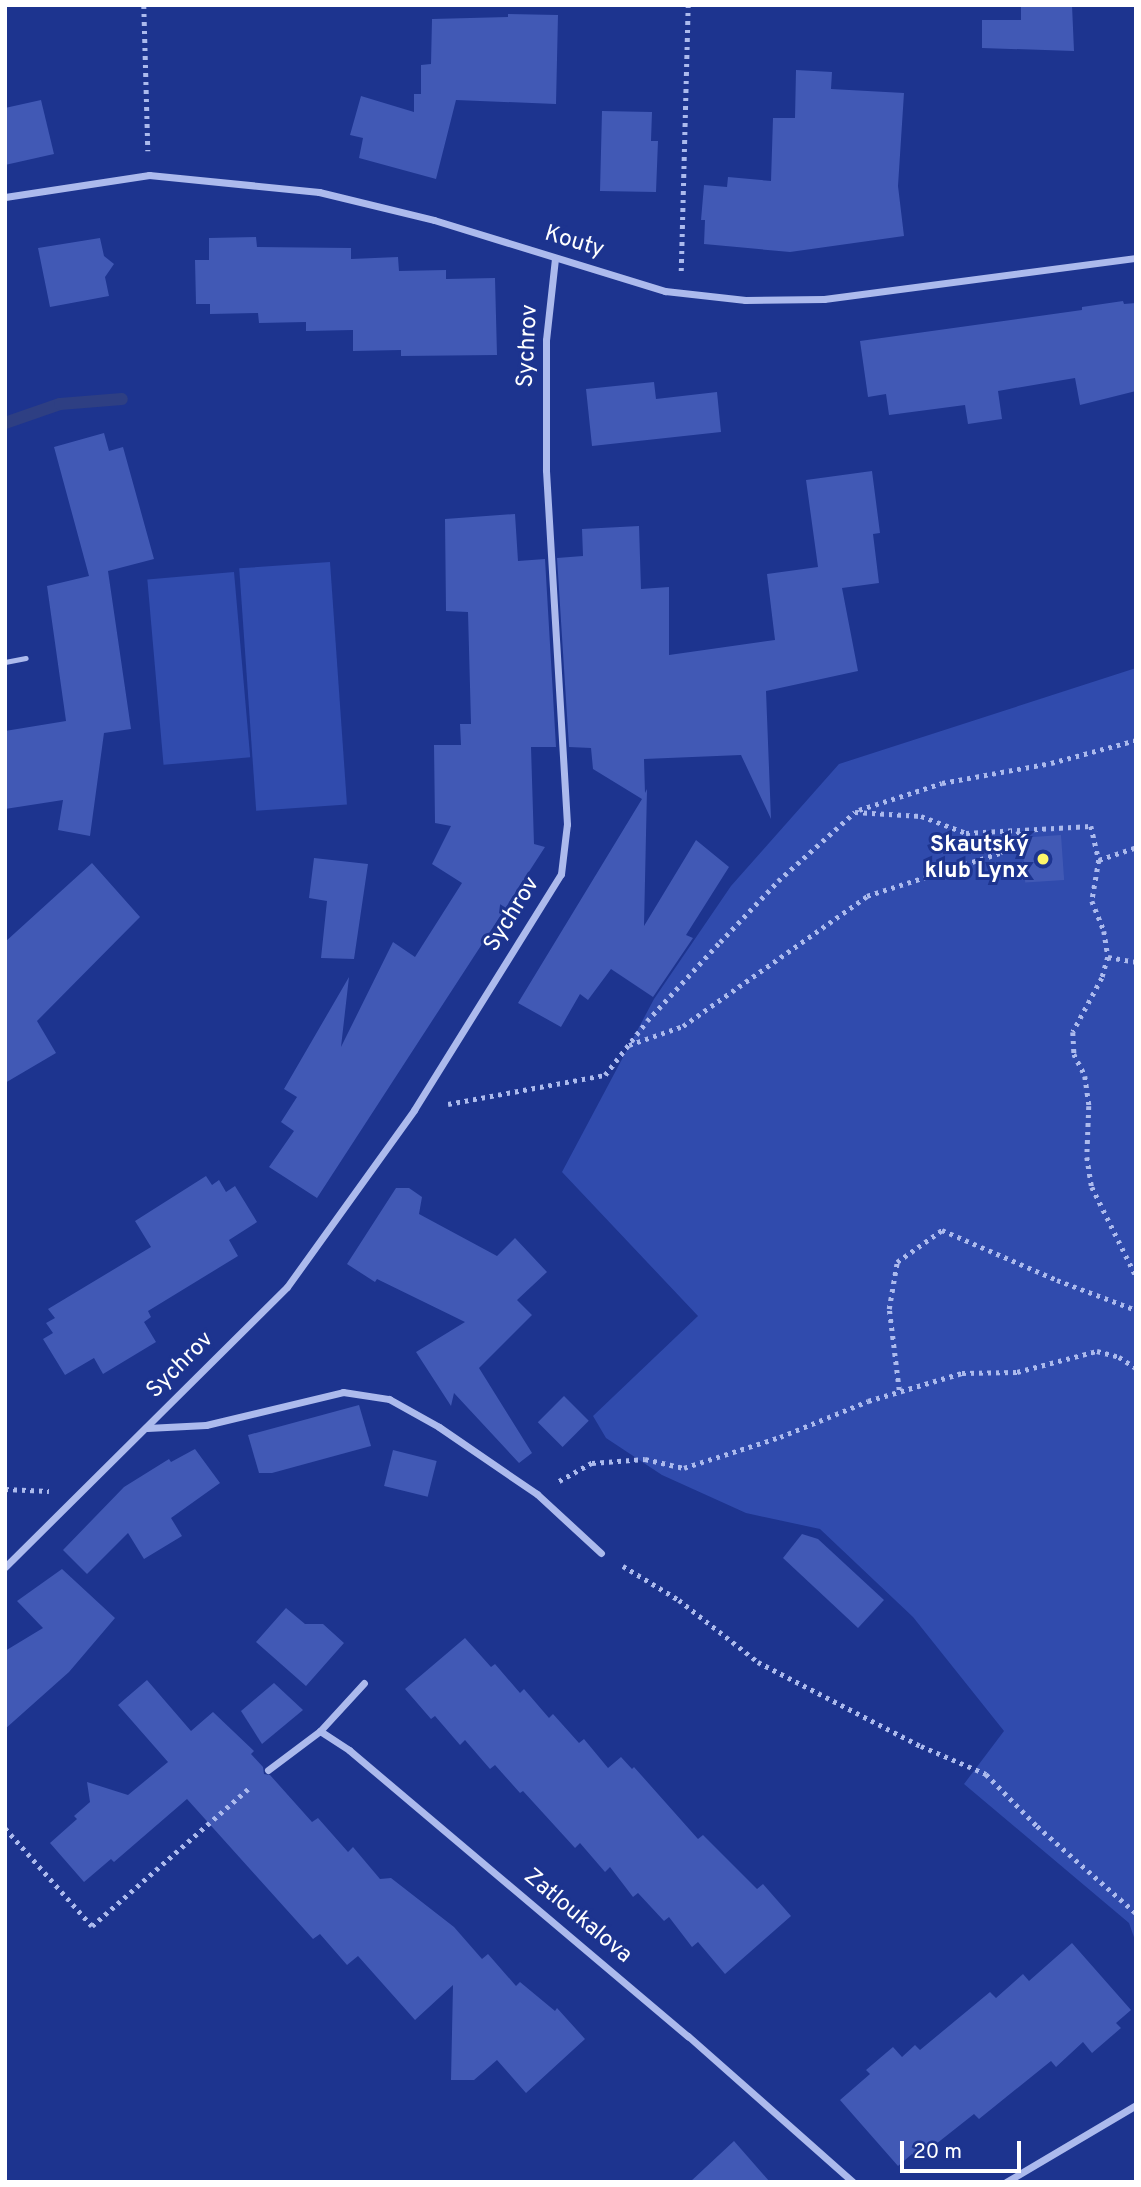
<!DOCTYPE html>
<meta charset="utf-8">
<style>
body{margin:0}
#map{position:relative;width:1141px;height:2187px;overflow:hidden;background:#1d348f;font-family:Overpass,sans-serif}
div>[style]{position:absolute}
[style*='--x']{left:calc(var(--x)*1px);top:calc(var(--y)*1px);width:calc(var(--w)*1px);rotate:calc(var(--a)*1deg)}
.green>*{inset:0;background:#304bad;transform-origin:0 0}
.stream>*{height:12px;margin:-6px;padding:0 6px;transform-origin:6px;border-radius:6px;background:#2e3f83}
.building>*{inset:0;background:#4159b5;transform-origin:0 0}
.path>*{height:4.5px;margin-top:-2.25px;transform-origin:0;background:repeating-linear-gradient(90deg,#acbaed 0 3.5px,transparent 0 8.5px)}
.service>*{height:5px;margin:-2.5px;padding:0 2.5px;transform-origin:2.5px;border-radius:2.5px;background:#acbaed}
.minor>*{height:7px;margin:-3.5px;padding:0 3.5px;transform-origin:3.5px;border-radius:3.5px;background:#acbaed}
.dots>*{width:19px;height:19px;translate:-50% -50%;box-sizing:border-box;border:4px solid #1d348f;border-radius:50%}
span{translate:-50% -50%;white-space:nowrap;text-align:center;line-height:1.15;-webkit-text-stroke:6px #1d348f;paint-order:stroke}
.street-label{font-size:23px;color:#fff}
.poi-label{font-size:23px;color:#fff;font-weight:700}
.right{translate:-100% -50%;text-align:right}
.frame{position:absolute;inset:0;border:7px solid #fff;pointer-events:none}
.scale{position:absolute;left:900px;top:2141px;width:121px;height:32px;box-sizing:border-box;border:4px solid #fff;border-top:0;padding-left:9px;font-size:21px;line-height:24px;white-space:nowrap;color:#fff;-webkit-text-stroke:5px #1d348f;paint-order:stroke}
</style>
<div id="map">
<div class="green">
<i style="left:330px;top:562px;width:243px;height:91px;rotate:86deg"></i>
<i style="left:234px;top:572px;width:186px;height:87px;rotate:85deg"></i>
<i style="clip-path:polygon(1136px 668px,1136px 1943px,1129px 1923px,964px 1784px,1004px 1731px,913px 1617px,820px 1529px,746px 1513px,662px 1475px,606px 1438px,593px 1416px,698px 1316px,562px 1172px,654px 999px,731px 886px,839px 764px)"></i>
</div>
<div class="stream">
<i style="--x:5;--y:423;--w:58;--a:-19.1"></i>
<i style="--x:60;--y:404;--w:62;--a:-4.6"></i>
</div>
<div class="building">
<i style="clip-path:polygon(1021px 5px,1072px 5px,1074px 51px,982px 48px,982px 20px,1021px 20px)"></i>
<i style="clip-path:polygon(508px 14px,558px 15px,556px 104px,456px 100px,436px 179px,359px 158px,363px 138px,350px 135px,361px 96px,414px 112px,414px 94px,421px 94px,421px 65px,431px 64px,432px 19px,508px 17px)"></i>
<i style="clip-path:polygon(796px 70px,832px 72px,831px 89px,904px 93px,898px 186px,904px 236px,790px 252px,704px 244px,705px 220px,701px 220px,704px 185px,727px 187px,728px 177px,771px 181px,773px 118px,795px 118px)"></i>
<i style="clip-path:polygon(41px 100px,54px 154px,5px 165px,5px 108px)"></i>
<i style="clip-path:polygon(602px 111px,652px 112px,651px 141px,658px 141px,656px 192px,600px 191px)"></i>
<i style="clip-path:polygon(256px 237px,257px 247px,351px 248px,351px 259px,398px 257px,399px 271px,446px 270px,446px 279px,495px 278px,497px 355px,401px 356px,401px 350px,353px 351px,353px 330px,306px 331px,306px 322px,259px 323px,258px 313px,210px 314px,210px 304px,196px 304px,195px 260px,209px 260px,209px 238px)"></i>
<i style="clip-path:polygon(100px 238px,104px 256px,114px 264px,105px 277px,109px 296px,50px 307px,38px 248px)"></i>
<i style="clip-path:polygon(1123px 301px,1124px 304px,1136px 303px,1136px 391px,1080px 405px,1075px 378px,998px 391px,1002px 419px,968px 424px,965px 405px,889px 415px,886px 394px,868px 397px,860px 341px,1082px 310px,1082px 307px)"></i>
<i style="clip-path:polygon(654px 382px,656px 399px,717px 392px,721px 432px,592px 446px,586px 389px)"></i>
<i style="clip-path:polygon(104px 433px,109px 451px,123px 447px,154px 559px,108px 571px,131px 729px,104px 733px,90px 836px,58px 830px,63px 800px,5px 809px,5px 731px,66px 721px,47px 586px,89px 576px,54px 447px)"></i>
<i style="clip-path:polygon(872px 471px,880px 533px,873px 534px,879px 583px,842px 588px,858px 671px,766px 691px,771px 819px,741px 755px,644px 759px,645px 793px,647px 789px,644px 926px,696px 840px,729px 867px,686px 935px,693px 938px,653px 997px,611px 969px,588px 1000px,580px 994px,561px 1027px,518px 1003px,642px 799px,593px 769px,591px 748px,569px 747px,557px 558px,583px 556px,582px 529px,639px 526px,641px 589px,669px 587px,669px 655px,775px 640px,767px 574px,818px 567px,806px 480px)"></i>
<i style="clip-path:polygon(515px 514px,518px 561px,545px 559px,556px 747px,531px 747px,534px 844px,545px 847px,317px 1198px,269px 1167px,294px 1131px,281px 1122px,297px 1097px,284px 1089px,349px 977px,341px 1047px,393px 942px,415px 957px,462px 883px,432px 864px,451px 826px,435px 823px,434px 745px,461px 745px,460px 724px,471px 724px,468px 612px,446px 611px,445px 519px)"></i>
<i style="left:1061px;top:835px;width:45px;height:39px;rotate:86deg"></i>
<i style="clip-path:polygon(314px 858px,368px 864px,354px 959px,321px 958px,327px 901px,309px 898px)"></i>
<i style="clip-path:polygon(92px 863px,140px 917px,37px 1021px,56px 1053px,5px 1083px,5px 942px)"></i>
<i style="clip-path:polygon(206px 1176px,212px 1185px,219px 1180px,226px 1192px,235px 1186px,257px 1222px,229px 1240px,238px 1256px,148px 1311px,151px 1317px,144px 1322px,156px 1342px,103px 1374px,94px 1358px,65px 1375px,43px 1339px,53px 1333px,46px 1323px,55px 1318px,48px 1309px,151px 1247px,135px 1221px)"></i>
<i style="clip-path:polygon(396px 1188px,409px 1188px,422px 1197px,419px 1214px,497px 1256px,515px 1238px,547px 1272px,517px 1300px,532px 1315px,479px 1368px,532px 1453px,519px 1463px,454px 1393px,451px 1406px,416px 1352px,465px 1322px,377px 1279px,375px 1282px,347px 1264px)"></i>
<i style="left:564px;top:1396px;width:35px;height:37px;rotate:45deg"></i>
<i style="clip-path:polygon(359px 1405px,371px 1446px,272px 1473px,259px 1473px,248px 1435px)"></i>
<i style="clip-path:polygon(195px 1449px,220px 1483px,171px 1518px,182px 1536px,144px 1559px,128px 1533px,87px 1574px,63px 1550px,124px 1487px,169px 1459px,171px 1462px)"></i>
<i style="left:393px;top:1450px;width:45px;height:37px;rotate:14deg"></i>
<i style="clip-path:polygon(802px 1534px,818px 1539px,884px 1600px,858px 1628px,783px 1558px)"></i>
<i style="clip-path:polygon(62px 1569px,115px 1618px,69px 1672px,5px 1729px,5px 1651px,43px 1628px,17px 1601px)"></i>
<i style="clip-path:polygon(286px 1608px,305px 1624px,323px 1624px,344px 1643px,306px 1686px,256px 1642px)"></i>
<i style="clip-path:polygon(465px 1638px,491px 1667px,495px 1664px,520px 1693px,524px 1689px,549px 1718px,553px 1714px,579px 1743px,584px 1739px,608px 1768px,621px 1757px,632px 1769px,634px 1767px,698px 1839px,703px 1835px,757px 1889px,763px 1884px,791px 1916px,725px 1974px,698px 1942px,692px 1947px,669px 1917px,664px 1921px,638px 1893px,633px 1897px,610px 1867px,605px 1872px,580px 1843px,575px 1848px,523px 1791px,520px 1793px,495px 1765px,490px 1769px,465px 1740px,460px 1745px,435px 1716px,431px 1719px,405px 1689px)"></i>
<i style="clip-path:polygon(147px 1680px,191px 1731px,213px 1712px,254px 1751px,251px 1754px,263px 1767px,264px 1774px,270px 1775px,312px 1822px,318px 1818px,348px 1852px,353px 1847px,380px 1879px,391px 1878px,454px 1927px,482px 1959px,488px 1954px,516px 1986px,520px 1982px,555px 2011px,557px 2008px,585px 2039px,526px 2093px,497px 2060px,474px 2080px,451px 2080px,453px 1985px,415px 2020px,358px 1956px,347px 1965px,320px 1934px,313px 1939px,187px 1799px,114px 1862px,111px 1859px,84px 1882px,50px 1843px,77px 1819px,74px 1816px,90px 1802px,87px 1782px,128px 1795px,168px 1762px,118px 1705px)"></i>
<i style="clip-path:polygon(274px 1683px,303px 1710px,262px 1744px,241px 1711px)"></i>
<i style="clip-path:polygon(1072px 1943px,1131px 2010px,1116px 2023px,1121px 2028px,1092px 2053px,1083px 2042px,1056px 2067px,1051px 2061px,979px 2119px,974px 2114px,917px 2159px,912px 2154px,898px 2166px,840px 2100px,870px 2074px,866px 2070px,893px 2047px,902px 2057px,915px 2045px,920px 2050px,990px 1992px,996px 1998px,1023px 1974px,1029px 1981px)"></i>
<i style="clip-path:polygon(734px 2141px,770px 2182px,690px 2182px)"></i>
</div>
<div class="path">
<i style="--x:144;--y:5;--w:146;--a:88.4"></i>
<i style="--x:681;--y:271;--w:266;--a:-88.5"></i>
<i style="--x:859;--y:810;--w:87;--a:-18"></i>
<i style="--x:942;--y:783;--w:111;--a:-10.4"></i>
<i style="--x:1051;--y:763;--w:88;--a:-15.1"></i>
<i style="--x:1099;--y:860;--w:42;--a:99.7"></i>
<i style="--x:1092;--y:901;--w:32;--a:68"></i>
<i style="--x:1104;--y:931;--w:26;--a:81"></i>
<i style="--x:1108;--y:957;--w:22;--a:106"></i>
<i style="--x:1102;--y:978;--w:61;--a:118.2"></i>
<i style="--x:1073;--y:1032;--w:22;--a:87"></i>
<i style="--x:1074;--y:1054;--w:25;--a:63"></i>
<i style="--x:1085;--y:1076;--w:30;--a:82"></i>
<i style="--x:1089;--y:1106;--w:51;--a:92.2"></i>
<i style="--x:1087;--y:1157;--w:30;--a:81"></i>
<i style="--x:1092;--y:1187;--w:99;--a:63.7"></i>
<i style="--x:1108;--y:957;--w:28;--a:10"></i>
<i style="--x:629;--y:1045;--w:57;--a:-19.4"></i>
<i style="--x:683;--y:1026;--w:225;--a:-35.2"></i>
<i style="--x:867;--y:896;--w:140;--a:-17.9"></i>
<i style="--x:1000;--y:853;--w:30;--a:-48"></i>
<i style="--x:448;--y:1104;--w:160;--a:-10.5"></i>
<i style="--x:605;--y:1075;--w:68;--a:-52.1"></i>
<i style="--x:647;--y:1021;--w:108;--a:-47.3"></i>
<i style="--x:720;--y:942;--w:84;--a:-46.4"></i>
<i style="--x:778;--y:881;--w:103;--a:-41.9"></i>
<i style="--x:855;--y:812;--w:66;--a:3.5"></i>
<i style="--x:921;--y:816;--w:48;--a:20.7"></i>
<i style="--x:966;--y:833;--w:125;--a:-3.2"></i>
<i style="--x:1091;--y:826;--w:35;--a:77"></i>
<i style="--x:1099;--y:860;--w:39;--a:-19"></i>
<i style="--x:899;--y:1390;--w:82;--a:-97"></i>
<i style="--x:889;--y:1309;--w:48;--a:-80.3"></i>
<i style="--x:897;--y:1262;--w:55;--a:-35.4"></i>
<i style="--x:942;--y:1230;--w:125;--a:23.5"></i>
<i style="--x:1057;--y:1280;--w:85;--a:20.8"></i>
<i style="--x:559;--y:1481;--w:38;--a:-29"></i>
<i style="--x:592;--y:1463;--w:53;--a:-4.3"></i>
<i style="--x:645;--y:1459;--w:40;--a:13"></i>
<i style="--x:684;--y:1468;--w:101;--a:-17.9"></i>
<i style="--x:780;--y:1437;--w:95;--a:-22.2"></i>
<i style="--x:868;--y:1401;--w:98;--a:-16.6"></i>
<i style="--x:962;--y:1373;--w:55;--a:-1"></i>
<i style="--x:1017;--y:1372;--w:83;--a:-14.7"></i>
<i style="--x:1097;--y:1351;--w:23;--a:15"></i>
<i style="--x:1119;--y:1357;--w:20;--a:33"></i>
<i style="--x:5;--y:1489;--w:44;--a:2.6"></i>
<i style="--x:623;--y:1566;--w:66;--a:31.3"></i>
<i style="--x:679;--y:1600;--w:100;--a:38.1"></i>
<i style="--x:758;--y:1662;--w:183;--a:27.3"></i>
<i style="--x:921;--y:1746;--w:71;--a:23.3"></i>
<i style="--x:986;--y:1774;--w:73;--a:45.6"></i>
<i style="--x:1037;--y:1826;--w:132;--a:41.3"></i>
<i style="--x:5;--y:1828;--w:131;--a:48.4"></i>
<i style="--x:92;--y:1926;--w:210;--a:-41.3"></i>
</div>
<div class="service">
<i style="--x:5;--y:662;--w:21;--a:-11"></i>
</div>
<div class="minor">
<i style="--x:5;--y:197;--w:146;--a:-8.7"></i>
<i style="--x:149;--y:175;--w:171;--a:5.7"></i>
<i style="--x:319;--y:192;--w:118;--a:13.7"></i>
<i style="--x:434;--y:220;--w:242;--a:17.1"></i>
<i style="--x:665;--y:291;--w:81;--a:6.4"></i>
<i style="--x:745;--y:300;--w:79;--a:-0.7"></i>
<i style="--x:824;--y:299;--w:315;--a:-7.5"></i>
<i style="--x:147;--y:1428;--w:59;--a:-2.9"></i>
<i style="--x:206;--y:1425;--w:141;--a:-13.5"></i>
<i style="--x:343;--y:1392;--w:47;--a:8.7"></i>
<i style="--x:389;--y:1399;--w:57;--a:29.2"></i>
<i style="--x:439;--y:1427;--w:119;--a:34.4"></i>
<i style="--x:537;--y:1494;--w:87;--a:42.7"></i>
<i style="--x:5;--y:1567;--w:397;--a:-44.8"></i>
<i style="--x:287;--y:1287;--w:218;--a:-54.3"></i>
<i style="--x:414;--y:1110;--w:278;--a:-58.1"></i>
<i style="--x:561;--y:874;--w:50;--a:-83.2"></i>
<i style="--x:567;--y:824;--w:355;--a:-93.4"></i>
<i style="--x:546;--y:470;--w:130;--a:-90"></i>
<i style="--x:546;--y:340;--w:82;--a:-83.7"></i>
<i style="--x:320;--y:1731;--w:35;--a:33"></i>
<i style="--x:349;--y:1750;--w:444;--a:40.2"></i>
<i style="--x:688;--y:2036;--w:220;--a:41.5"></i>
<i style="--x:268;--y:1770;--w:65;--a:-36.9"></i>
<i style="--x:320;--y:1731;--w:65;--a:-47.5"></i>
<i style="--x:1006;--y:2182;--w:151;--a:-30.6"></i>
</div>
<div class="dots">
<i style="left:1043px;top:859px;background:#fdf56a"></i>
</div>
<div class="street-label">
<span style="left:574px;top:243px;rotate:17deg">Kouty</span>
<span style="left:529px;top:346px;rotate:-87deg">Sychrov</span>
<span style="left:513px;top:915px;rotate:-58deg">Sychrov</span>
<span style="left:181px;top:1366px;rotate:-45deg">Sychrov</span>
<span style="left:577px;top:1917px;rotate:40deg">Zatloukalova</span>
</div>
<div class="poi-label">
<span class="right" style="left:1029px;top:859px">Skautský<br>klub Lynx</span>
</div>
<div class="frame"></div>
<div class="scale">20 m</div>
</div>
